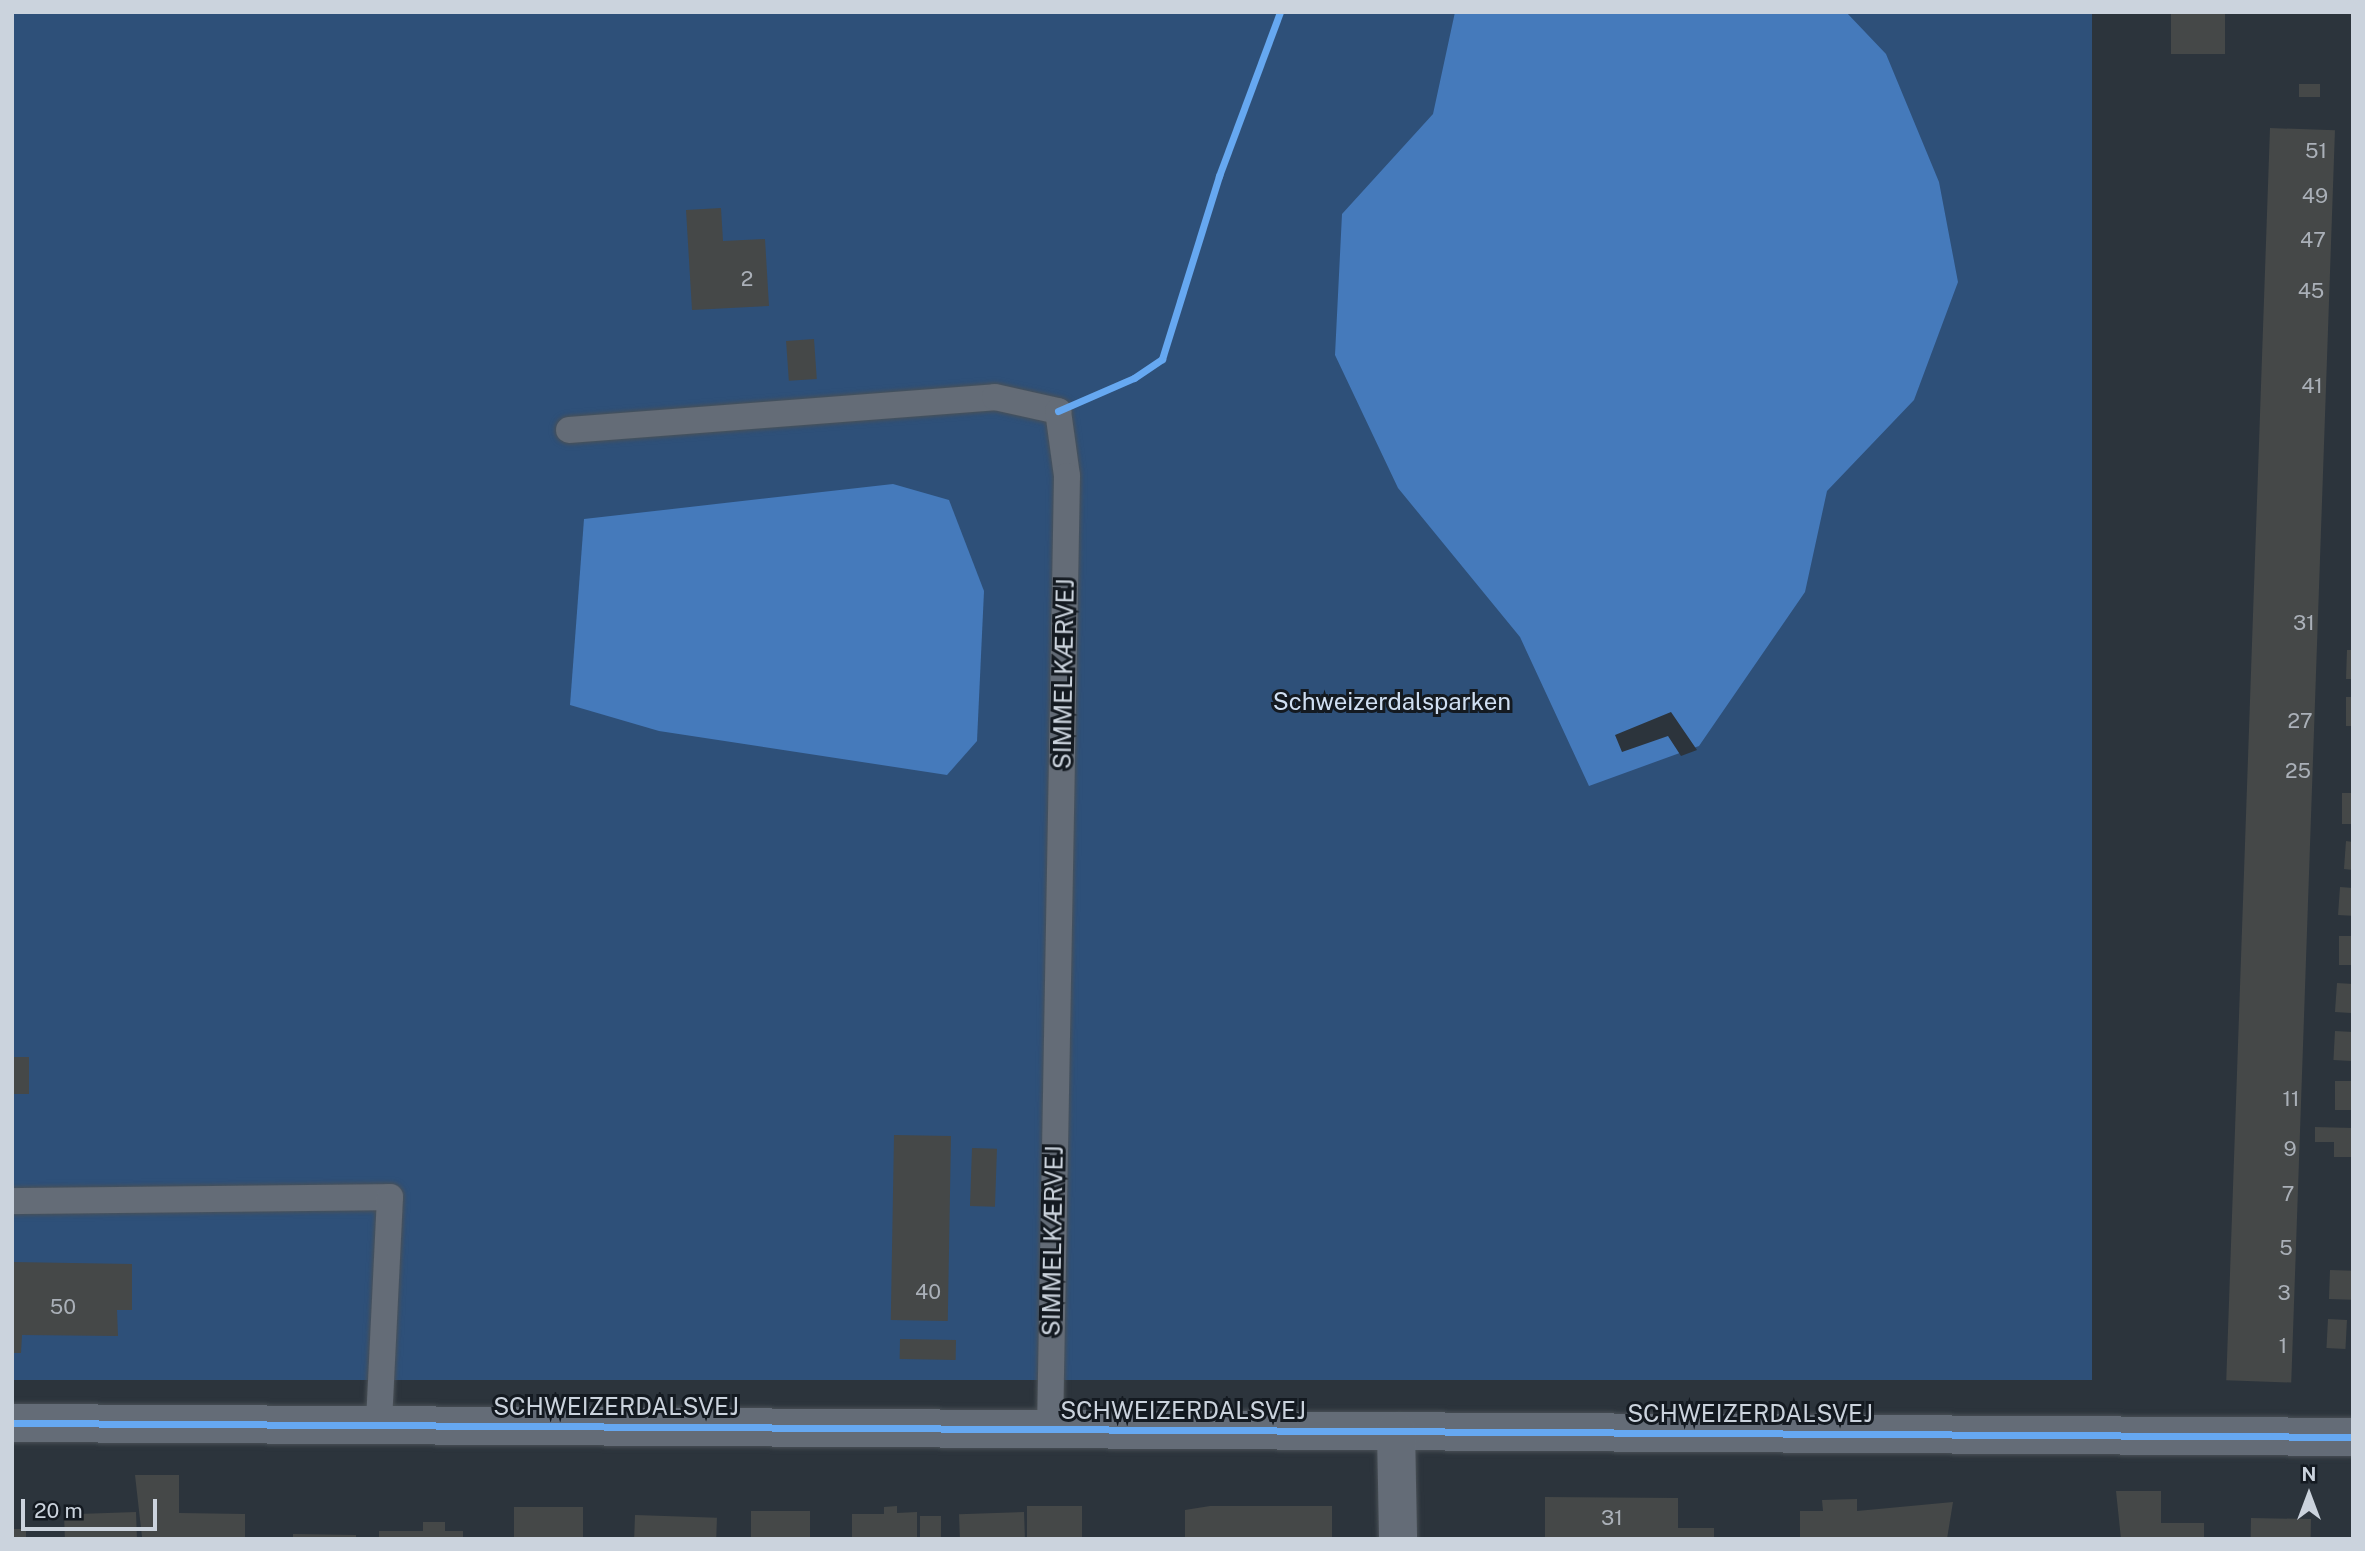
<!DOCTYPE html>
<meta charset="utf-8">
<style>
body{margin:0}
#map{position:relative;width:2365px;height:1551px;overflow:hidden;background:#2c343c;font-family:"Public Sans",sans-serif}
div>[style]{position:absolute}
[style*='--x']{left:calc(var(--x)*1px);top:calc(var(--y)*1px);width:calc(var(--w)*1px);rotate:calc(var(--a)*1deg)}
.green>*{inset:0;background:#2e5079;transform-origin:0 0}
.water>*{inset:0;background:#457abb}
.pier>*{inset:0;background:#2c343c}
.building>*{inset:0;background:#454848;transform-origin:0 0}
.roads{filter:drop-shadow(0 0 2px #4a5157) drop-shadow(0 0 2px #4a5157)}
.service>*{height:26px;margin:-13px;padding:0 13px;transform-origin:13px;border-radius:13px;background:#646c77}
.minor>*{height:38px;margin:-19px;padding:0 19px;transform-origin:19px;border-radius:19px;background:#646c77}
.cycleway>*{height:7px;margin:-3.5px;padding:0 3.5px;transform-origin:3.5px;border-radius:3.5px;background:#66a8f1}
span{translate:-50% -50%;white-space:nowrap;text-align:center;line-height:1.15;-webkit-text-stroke:6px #141a21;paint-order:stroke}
.number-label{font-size:21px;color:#aab0b8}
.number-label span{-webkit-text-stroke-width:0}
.street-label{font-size:24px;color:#cbd3dd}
.park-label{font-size:24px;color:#d0dff2}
.frame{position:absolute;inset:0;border:14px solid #cbd3dd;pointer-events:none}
.north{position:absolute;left:2274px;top:1460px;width:70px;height:70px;-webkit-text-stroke:5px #141a21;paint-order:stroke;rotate:0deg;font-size:19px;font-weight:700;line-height:28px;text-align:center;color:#cbd3dd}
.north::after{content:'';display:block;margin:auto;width:24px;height:32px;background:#cbd3dd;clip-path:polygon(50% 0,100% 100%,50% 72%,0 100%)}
.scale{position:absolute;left:21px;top:1499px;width:136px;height:32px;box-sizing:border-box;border:4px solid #cbd3dd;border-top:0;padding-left:9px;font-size:21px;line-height:24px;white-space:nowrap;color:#cbd3dd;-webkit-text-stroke:5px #141a21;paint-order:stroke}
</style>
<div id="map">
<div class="green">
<i style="left:12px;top:12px;width:2080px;height:1368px"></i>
</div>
<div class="water">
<i style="clip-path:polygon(1455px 12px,1846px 12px,1886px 54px,1939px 182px,1958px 282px,1914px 400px,1827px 491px,1805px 592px,1699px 746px,1589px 786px,1520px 637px,1398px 488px,1335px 355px,1342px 214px,1433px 114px)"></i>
<i style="clip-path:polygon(893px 484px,949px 500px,984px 591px,977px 741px,947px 775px,659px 731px,570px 705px,584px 519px)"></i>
</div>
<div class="pier">
<i style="clip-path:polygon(1671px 712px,1697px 750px,1681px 756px,1668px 736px,1622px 752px,1615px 735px)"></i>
</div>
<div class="building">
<i style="left:2171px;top:12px;width:54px;height:42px"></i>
<i style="left:2299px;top:84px;width:21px;height:13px"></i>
<i style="left:2270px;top:128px;width:65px;height:1253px;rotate:2deg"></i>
<i style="clip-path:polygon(721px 208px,723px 241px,765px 239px,769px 306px,692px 310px,686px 210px)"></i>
<i style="left:814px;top:339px;width:40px;height:28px;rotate:86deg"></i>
<i style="clip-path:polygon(2347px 650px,2353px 650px,2353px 679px,2346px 679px)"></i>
<i style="left:2346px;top:697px;width:7px;height:29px"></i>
<i style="left:2342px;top:793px;width:11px;height:31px"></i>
<i style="clip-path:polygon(2346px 841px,2353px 842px,2353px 870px,2344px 869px)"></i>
<i style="left:2340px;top:887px;width:13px;height:28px;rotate:4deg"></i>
<i style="left:2339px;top:936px;width:14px;height:29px"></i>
<i style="left:2337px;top:983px;width:16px;height:29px;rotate:4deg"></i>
<i style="left:2335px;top:1031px;width:18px;height:29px;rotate:3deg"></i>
<i style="left:12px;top:1057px;width:17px;height:37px"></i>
<i style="left:2335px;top:1081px;width:18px;height:29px"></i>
<i style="clip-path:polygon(2315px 1127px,2353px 1128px,2353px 1157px,2334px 1157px,2334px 1142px,2315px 1142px)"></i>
<i style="left:894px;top:1135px;width:57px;height:185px;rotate:1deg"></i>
<i style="left:972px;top:1148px;width:25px;height:58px;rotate:2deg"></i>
<i style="clip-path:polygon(12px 1262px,132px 1264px,132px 1310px,117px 1310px,118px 1336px,22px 1335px,21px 1353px,12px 1353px)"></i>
<i style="left:2330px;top:1270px;width:23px;height:29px;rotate:2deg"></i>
<i style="left:2328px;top:1319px;width:19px;height:29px;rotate:3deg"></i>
<i style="left:900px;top:1339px;width:56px;height:20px;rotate:1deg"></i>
<i style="clip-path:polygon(135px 1475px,179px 1475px,179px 1513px,245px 1514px,245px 1539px,142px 1537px)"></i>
<i style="clip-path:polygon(2116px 1491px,2161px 1491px,2161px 1523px,2204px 1523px,2204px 1539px,2121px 1539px)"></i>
<i style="clip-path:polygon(1545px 1497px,1678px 1498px,1678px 1528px,1714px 1528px,1714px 1539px,1545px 1539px)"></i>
<i style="clip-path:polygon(1857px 1499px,1857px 1511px,1953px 1502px,1947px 1539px,1800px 1539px,1800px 1511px,1823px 1511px,1822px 1500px)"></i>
<i style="clip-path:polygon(897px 1506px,897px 1513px,917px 1512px,917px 1539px,852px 1539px,852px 1514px,884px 1514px,884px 1507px)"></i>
<i style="left:1082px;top:1506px;width:33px;height:55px;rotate:90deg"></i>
<i style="clip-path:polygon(1210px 1506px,1332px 1506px,1332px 1539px,1185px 1539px,1185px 1510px)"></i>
<i style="left:583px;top:1507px;width:32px;height:69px;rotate:90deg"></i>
<i style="left:751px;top:1511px;width:59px;height:28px"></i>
<i style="left:136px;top:1512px;width:27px;height:72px;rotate:88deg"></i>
<i style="left:1024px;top:1512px;width:27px;height:65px;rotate:88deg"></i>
<i style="left:635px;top:1515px;width:82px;height:24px;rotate:2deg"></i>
<i style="left:920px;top:1516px;width:21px;height:23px"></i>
<i style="left:2251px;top:1518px;width:60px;height:21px;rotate:1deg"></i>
<i style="clip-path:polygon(423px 1522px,445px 1522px,445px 1531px,463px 1531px,463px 1539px,379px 1539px,379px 1531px,423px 1531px)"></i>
<i style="left:12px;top:1529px;width:14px;height:10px"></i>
<i style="clip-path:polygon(293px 1534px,356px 1535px,356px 1539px,293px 1539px)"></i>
</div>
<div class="roads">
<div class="service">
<i style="--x:569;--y:430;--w:427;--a:-4.4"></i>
<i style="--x:995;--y:397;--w:65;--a:12.5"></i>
<i style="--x:1058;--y:411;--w:66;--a:82.1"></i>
<i style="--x:1067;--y:476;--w:953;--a:91.02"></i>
<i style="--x:12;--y:1201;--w:378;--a:-0.6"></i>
<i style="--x:390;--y:1197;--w:228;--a:92.8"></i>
</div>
<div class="minor">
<i style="--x:12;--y:1423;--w:2341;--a:0.34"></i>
<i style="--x:1396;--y:1431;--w:108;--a:88.9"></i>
</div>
</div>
<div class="cycleway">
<i style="--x:1058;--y:411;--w:83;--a:-23.5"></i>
<i style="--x:1134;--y:378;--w:34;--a:-34"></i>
<i style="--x:1162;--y:359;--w:192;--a:-72.7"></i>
<i style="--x:1219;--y:176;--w:175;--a:-69.6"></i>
<i style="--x:12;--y:1423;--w:2341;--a:0.34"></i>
</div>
<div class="number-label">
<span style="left:2316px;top:151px">51</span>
<span style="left:2315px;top:196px">49</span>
<span style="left:2313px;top:240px">47</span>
<span style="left:747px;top:279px">2</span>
<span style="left:2311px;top:291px">45</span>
<span style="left:2312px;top:386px">41</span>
<span style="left:2304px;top:623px">31</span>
<span style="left:2300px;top:721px">27</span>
<span style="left:2298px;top:771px">25</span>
<span style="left:2291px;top:1099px">11</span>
<span style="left:2290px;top:1149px">9</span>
<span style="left:2288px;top:1194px">7</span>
<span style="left:2286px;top:1248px">5</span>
<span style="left:928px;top:1292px">40</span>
<span style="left:2284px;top:1293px">3</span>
<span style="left:63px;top:1307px">50</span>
<span style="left:2283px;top:1346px">1</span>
<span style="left:1612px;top:1518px">31</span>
</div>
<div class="street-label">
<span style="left:1064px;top:674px;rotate:-89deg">SIMMELKÆRVEJ</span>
<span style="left:1053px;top:1241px;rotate:-89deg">SIMMELKÆRVEJ</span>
<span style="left:616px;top:1407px">SCHWEIZERDALSVEJ</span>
<span style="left:1183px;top:1411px">SCHWEIZERDALSVEJ</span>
<span style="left:1750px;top:1414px">SCHWEIZERDALSVEJ</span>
</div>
<div class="park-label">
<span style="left:1392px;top:702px">Schweizerdalsparken</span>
</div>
<div class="frame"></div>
<div class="north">N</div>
<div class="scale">20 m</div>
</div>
